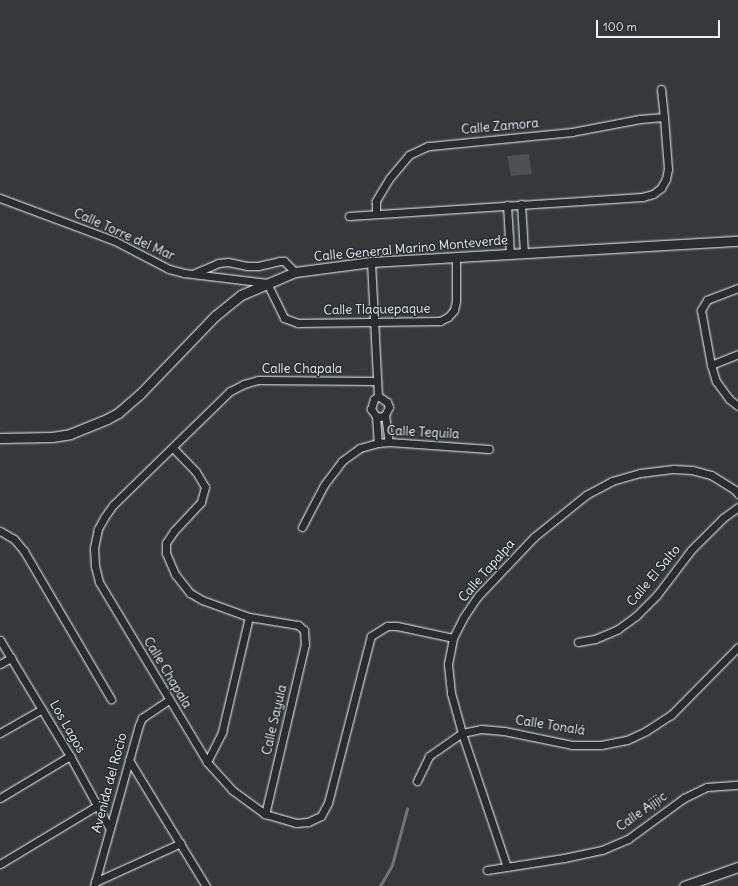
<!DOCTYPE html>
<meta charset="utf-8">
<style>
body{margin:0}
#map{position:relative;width:738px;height:886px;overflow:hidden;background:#35393a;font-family:Delius,sans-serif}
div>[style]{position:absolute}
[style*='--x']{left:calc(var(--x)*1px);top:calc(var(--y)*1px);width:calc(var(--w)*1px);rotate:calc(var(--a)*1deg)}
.green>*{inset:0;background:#4d5152}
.stream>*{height:2.5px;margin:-1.25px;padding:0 1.25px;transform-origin:1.25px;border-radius:1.25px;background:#707579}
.roads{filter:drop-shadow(0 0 1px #e8f1f8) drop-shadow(0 0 1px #e8f1f8)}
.minor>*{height:7px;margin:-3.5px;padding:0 3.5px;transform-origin:3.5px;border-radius:3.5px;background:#2a2d2e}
.tertiary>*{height:9px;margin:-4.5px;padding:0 4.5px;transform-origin:4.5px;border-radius:4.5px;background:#2a2d2e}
span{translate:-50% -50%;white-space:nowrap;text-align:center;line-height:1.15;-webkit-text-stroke:3px #2a2d2e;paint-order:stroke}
.street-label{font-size:13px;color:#e8f1f8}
.scale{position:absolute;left:596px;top:20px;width:124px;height:18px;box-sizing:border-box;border:2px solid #e8f1f8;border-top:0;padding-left:5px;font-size:12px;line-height:14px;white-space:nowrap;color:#e8f1f8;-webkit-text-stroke:3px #2a2d2e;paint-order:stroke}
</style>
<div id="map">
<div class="green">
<i style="clip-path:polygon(529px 154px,532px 174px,511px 176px,507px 156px)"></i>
</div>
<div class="stream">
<i style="--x:380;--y:886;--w:24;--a:-60"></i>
<i style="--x:392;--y:865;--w:58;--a:-75"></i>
</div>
<div class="roads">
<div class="minor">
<i style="--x:661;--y:89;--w:28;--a:84"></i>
<i style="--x:0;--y:198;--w:123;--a:20.5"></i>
<i style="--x:115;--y:241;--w:61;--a:27.4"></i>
<i style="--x:169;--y:269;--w:16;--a:15"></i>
<i style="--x:184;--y:273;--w:84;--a:6.9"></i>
<i style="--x:267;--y:283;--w:39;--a:64"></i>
<i style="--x:284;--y:318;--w:15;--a:20"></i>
<i style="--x:298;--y:323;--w:142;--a:-0.8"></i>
<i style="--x:440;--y:321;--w:9;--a:-27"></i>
<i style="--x:448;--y:317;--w:9;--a:-49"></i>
<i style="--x:454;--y:310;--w:9;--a:-77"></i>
<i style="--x:456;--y:301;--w:44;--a:-90"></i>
<i style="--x:521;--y:204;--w:49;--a:86.5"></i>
<i style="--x:507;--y:205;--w:49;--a:86.5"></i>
<i style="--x:349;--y:216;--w:294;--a:-3.7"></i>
<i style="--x:642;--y:197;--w:11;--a:-15"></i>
<i style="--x:653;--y:194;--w:10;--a:-37"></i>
<i style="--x:661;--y:188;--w:10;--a:-61"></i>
<i style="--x:666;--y:179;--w:10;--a:-79"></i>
<i style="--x:668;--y:169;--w:52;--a:-94.4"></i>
<i style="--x:664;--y:117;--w:24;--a:175"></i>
<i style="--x:640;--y:119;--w:69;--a:169.2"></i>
<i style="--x:572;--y:132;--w:145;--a:174.4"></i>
<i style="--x:428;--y:146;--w:21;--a:155"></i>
<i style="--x:409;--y:155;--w:31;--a:130"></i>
<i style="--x:389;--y:179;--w:26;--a:121"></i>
<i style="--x:376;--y:201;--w:13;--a:90"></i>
<i style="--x:371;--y:262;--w:134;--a:87"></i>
<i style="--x:195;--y:273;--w:25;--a:-23"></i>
<i style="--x:218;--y:263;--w:10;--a:-6"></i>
<i style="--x:228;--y:262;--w:19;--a:12"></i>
<i style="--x:247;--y:266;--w:11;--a:0"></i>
<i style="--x:258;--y:266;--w:22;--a:-13"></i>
<i style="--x:279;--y:261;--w:5;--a:0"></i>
<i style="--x:284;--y:261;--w:16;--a:45"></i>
<i style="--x:738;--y:288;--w:33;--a:159"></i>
<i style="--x:707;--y:300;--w:12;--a:121"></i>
<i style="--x:701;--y:310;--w:56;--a:79.7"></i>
<i style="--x:711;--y:365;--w:17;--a:73"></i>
<i style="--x:716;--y:381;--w:22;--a:54"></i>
<i style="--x:729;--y:399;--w:11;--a:38"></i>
<i style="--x:711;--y:365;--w:29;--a:-22"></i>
<i style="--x:377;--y:381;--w:119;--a:-179.5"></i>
<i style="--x:258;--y:380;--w:15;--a:164"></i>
<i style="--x:244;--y:384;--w:16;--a:153"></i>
<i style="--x:230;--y:391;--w:163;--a:135.7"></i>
<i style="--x:113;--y:505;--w:16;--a:125"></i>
<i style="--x:104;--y:518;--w:13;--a:119"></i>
<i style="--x:98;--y:529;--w:19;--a:102"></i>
<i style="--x:94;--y:548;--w:18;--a:87"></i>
<i style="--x:95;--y:566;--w:16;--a:76"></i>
<i style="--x:99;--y:582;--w:210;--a:59"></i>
<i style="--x:207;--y:762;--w:38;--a:48"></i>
<i style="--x:232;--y:790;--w:41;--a:36"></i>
<i style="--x:265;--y:814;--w:32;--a:16"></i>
<i style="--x:296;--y:823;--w:12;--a:-5"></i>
<i style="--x:308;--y:822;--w:14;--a:-25"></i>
<i style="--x:321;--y:816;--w:15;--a:-62"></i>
<i style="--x:328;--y:803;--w:172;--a:-75.6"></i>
<i style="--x:371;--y:636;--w:19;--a:-32"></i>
<i style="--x:387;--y:626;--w:10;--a:0"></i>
<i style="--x:397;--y:626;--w:57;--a:12.1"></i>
<i style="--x:378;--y:396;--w:11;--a:34"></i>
<i style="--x:387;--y:402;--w:5;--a:68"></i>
<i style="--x:389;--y:407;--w:9;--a:117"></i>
<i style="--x:385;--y:415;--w:5;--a:158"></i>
<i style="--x:380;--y:417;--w:4;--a:-166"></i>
<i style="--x:376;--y:416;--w:9;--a:-126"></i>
<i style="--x:371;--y:409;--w:10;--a:-73"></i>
<i style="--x:374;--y:399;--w:5;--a:-37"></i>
<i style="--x:385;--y:415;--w:27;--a:82"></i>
<i style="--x:376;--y:416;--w:27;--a:86"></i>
<i style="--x:173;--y:448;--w:33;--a:46"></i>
<i style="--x:196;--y:472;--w:17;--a:59"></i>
<i style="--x:205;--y:487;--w:16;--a:105"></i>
<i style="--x:201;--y:502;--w:40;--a:133"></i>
<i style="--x:174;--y:531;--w:14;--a:124"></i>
<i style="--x:166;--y:543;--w:10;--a:90"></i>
<i style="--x:166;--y:553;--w:23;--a:67"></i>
<i style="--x:175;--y:574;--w:24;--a:52"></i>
<i style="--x:190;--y:593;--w:14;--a:30"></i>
<i style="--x:202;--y:600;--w:50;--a:19.9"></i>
<i style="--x:249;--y:617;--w:50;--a:9.3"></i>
<i style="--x:298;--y:625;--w:8;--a:40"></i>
<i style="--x:304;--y:630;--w:14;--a:86"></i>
<i style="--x:305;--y:644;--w:175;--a:103.2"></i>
<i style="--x:302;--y:527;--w:47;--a:-62.4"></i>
<i style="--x:324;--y:485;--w:30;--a:-53"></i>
<i style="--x:342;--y:461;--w:22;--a:-36"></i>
<i style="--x:360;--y:448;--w:19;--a:-16"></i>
<i style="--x:378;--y:443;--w:11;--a:-5"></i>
<i style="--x:389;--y:442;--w:100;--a:4"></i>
<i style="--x:0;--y:531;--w:16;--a:30"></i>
<i style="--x:14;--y:539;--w:16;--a:50"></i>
<i style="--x:24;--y:551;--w:172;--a:59.6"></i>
<i style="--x:0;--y:640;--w:135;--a:58.9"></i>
<i style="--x:70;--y:756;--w:83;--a:61.3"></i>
<i style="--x:578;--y:642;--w:17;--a:-10"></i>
<i style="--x:595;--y:639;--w:25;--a:-23"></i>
<i style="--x:618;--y:629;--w:22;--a:-36"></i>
<i style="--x:636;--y:616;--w:30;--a:-45"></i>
<i style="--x:657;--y:595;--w:56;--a:-52.9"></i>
<i style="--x:691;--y:550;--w:45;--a:-45"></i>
<i style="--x:723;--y:518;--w:19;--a:-36"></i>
<i style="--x:0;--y:664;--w:13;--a:-29"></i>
<i style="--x:0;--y:733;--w:48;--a:-29.7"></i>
<i style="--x:129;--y:760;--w:148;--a:58.6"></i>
<i style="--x:207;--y:762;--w:34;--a:-63"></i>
<i style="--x:222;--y:732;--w:118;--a:-76.8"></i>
<i style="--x:417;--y:781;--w:28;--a:-64"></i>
<i style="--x:429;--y:756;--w:40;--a:-34.9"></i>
<i style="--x:462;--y:733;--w:19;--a:-12"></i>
<i style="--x:481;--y:729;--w:23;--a:5"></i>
<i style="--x:504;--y:731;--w:69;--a:11.6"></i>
<i style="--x:572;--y:745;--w:29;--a:0"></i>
<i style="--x:601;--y:745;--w:26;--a:-11"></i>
<i style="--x:627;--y:740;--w:21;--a:-25"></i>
<i style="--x:646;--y:731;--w:30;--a:-33"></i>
<i style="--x:671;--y:715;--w:95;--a:-45.4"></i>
<i style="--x:0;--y:798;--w:82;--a:-31"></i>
<i style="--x:0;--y:864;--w:114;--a:-31"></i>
<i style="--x:507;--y:867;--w:141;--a:-108.6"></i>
<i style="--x:462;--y:733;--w:41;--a:-105.4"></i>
<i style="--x:451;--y:693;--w:29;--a:-96"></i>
<i style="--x:448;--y:664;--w:26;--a:-79"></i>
<i style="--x:453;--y:638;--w:22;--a:-63"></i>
<i style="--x:463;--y:618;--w:27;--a:-56"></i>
<i style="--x:478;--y:596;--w:81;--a:-46.5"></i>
<i style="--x:534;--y:537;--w:67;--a:-38.9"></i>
<i style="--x:586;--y:495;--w:30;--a:-28"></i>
<i style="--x:612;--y:481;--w:29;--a:-16"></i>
<i style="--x:640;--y:473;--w:34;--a:-7"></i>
<i style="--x:674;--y:469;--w:18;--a:3"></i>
<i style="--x:692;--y:470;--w:20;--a:15"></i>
<i style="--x:711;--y:475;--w:28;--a:32"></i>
<i style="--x:735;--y:490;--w:5;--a:53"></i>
<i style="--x:487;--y:870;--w:78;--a:-8.9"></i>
<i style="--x:564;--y:858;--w:39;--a:-12"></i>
<i style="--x:602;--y:850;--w:28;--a:-23"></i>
<i style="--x:628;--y:839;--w:69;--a:-36.2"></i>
<i style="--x:684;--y:798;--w:25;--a:-26"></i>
<i style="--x:707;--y:787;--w:31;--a:-4"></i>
<i style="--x:95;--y:882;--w:94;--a:-24.4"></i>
<i style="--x:94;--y:886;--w:167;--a:-74.4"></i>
<i style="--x:139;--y:725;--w:8;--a:-67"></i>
<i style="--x:142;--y:718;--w:32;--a:-34"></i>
</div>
<div class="tertiary">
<i style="--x:0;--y:438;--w:52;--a:-1.1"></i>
<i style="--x:52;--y:437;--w:18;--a:-9"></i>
<i style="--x:70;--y:434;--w:40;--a:-22"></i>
<i style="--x:107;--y:419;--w:13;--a:-29"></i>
<i style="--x:118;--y:413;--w:28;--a:-41"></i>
<i style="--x:139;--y:395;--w:110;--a:-46.1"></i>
<i style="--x:215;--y:316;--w:33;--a:-39"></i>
<i style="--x:241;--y:295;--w:59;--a:-23.1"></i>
<i style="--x:295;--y:272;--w:77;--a:-7.5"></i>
<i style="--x:371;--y:262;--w:368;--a:-3.3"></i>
<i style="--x:684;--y:886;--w:57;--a:-19.4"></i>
</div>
</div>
<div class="street-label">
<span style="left:500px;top:127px;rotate:-5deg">Calle Zamora</span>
<span style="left:124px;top:235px;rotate:24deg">Calle Torre del Mar</span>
<span style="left:411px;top:249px;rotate:-5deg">Calle General Marino Monteverde</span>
<span style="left:377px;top:310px;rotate:-1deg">Calle Tlaquepaque</span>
<span style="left:302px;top:369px">Calle Chapala</span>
<span style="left:423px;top:433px;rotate:3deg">Calle Tequila</span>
<span style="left:487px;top:571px;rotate:-49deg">Calle Tapalpa</span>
<span style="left:654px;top:576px;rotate:-50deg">Calle El Salto</span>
<span style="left:167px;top:673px;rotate:59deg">Calle Chapala</span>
<span style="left:275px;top:720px;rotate:-77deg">Calle Sayula</span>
<span style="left:550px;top:726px;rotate:9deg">Calle Tonalá</span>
<span style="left:67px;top:727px;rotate:60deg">Los Lagos</span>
<span style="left:110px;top:783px;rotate:-75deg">Avenida del Rocío</span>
<span style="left:642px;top:812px;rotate:-35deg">Calle Ajijic</span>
</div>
<div class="scale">100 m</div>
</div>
